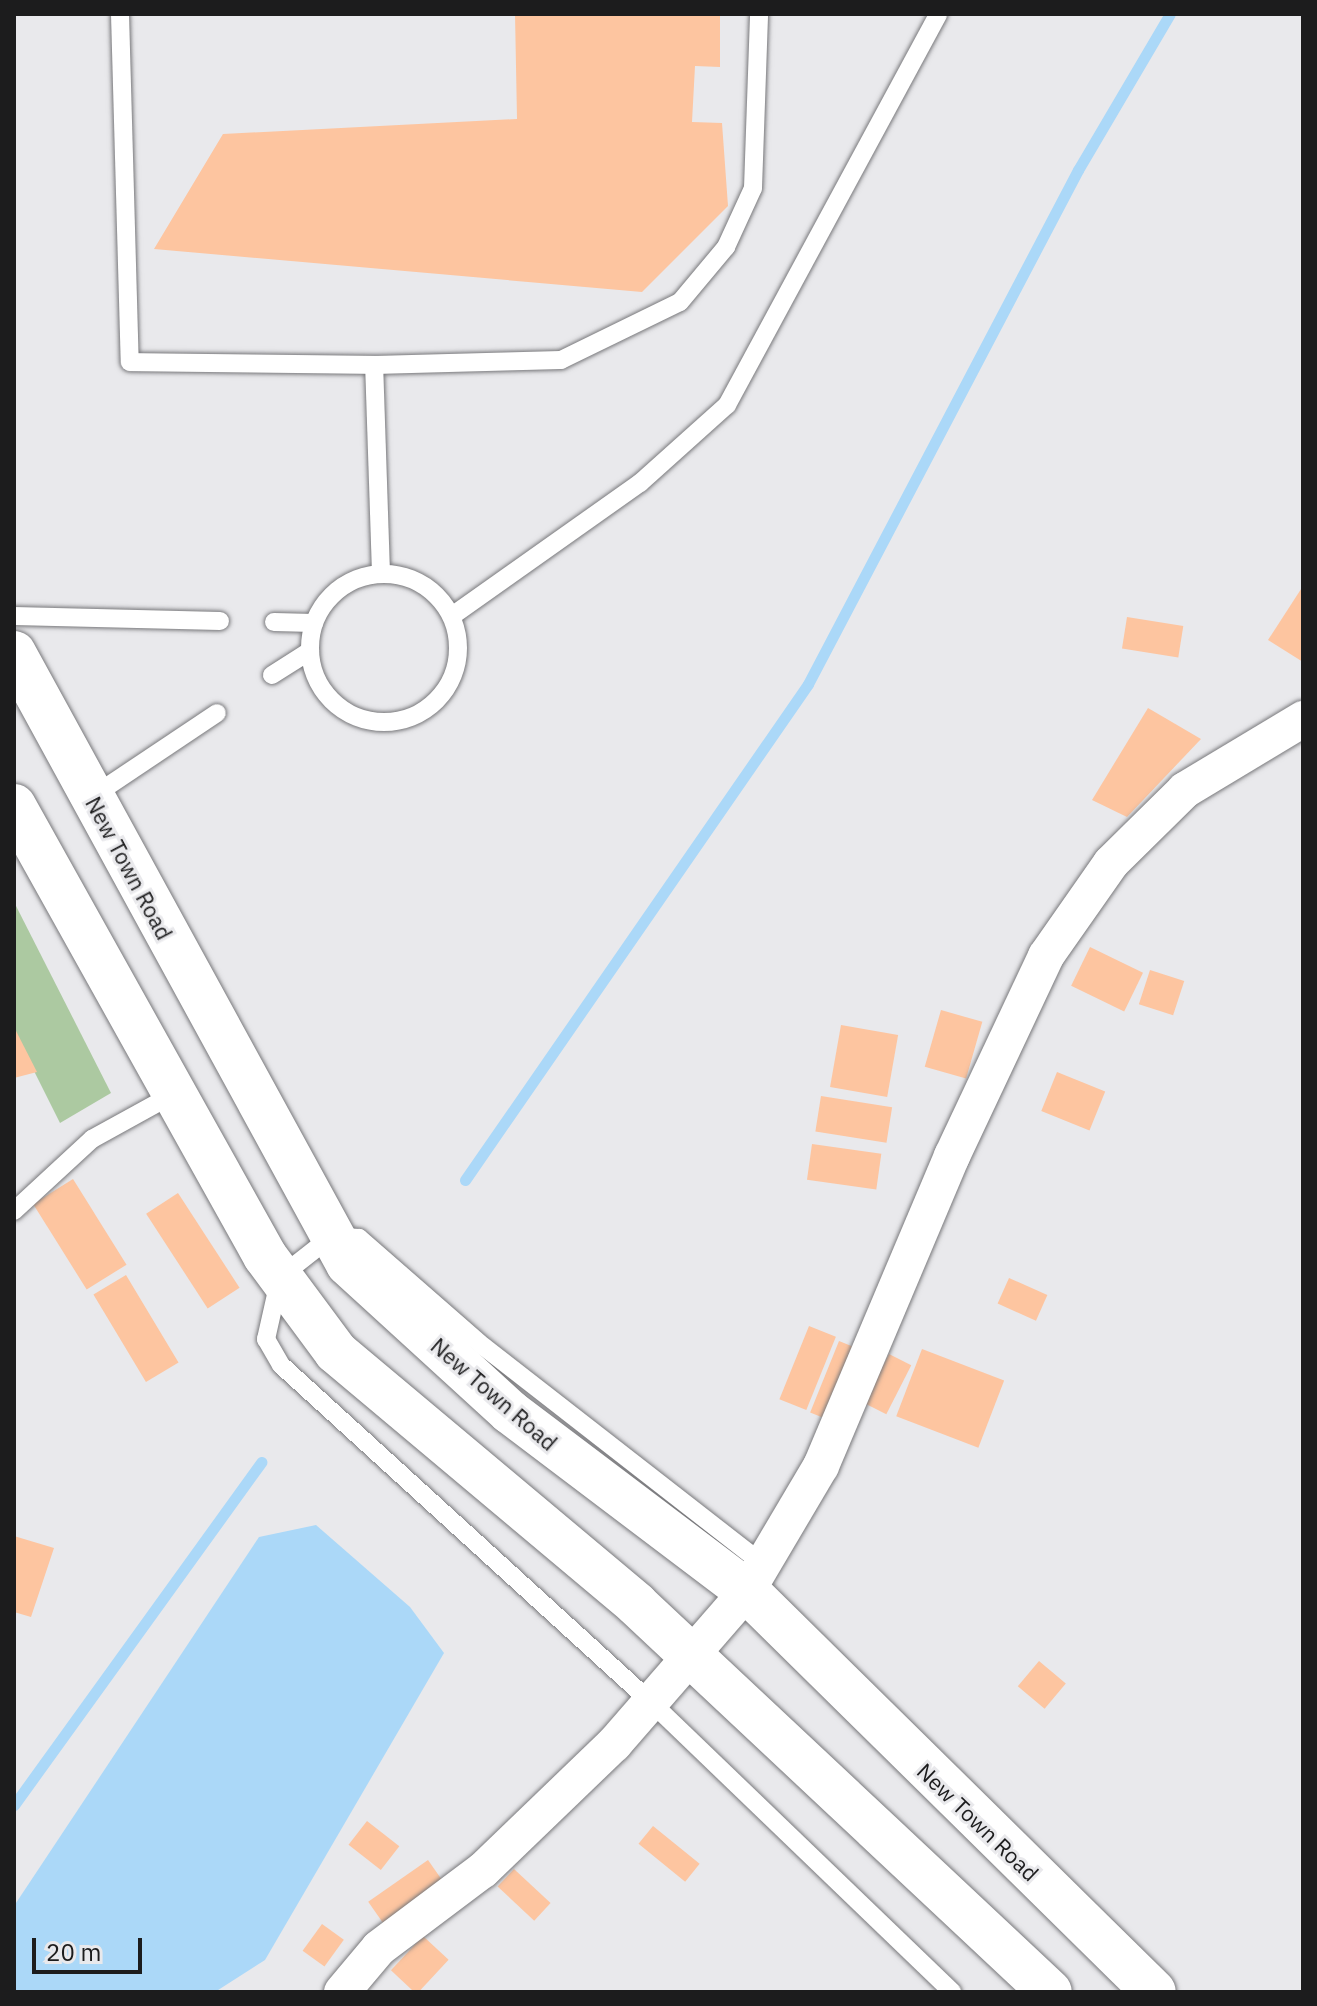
<!DOCTYPE html>
<style>
body{margin:0}
#map{position:relative;width:1317px;height:2006px;overflow:hidden;background:#e9e9ec;font-family:"IBM Plex Sans",sans-serif}
div>[style]{position:absolute}
[style*='--x']{left:calc(var(--x)*1px);top:calc(var(--y)*1px);width:calc(var(--w)*1px);rotate:calc(var(--a)*1deg)}
.green>*{inset:0;background:#acc9a1}
.water>*{inset:0;background:#abd8f8}
.stream>*{height:11px;margin:-5.5px;padding:0 5.5px;transform-origin:5.5px;border-radius:5.5px;background:#abd8f8}
.building>*{inset:0;background:#fdc5a0;transform-origin:0 0}
.roads{filter:drop-shadow(0 0 2px #78787b) drop-shadow(0 0 2px #78787b)}
.lane>*{height:18px;margin:-9px;padding:0 9px;transform-origin:9px;border-radius:9px;background:#fff}
.lane>.ring{margin:-9px;padding:0;box-sizing:content-box;background:none;border:18px solid #fff;border-radius:50%}
.street>*{height:36px;margin:-18px;padding:0 18px;transform-origin:18px;border-radius:18px;background:#fff}
.primary>*{height:44px;margin:-22px;padding:0 22px;transform-origin:22px;border-radius:22px;background:#fff}
span{translate:-50% -50%;white-space:nowrap;text-align:center;line-height:1.15;-webkit-text-stroke:6px #e9e9ec;paint-order:stroke}
.street-label{font-size:22px;color:#1c1c1d}
.frame{position:absolute;inset:0;border:16px solid #1c1c1d;pointer-events:none}
.scale{position:absolute;left:32px;top:1938px;width:110px;height:36px;box-sizing:border-box;border:4px solid #1c1c1d;border-top:0;padding-left:10px;font-size:24px;line-height:28px;white-space:nowrap;color:#1c1c1d;-webkit-text-stroke:6px #e9e9ec;paint-order:stroke}
</style>
<div id="map">
<div class="green">
<i style="clip-path:polygon(14px 902px,111px 1093px,60px 1123px,14px 1031px)"></i>
</div>
<div class="water">
<i style="clip-path:polygon(316px 1525px,410px 1607px,444px 1653px,265px 1960px,215px 1992px,15px 1991px,14px 1906px,259px 1537px)"></i>
</div>
<div class="stream">
<i style="--x:465;--y:1180;--w:603;--a:-55.33"></i>
<i style="--x:808;--y:684;--w:581;--a:-62.29"></i>
<i style="--x:1078;--y:170;--w:181;--a:-59.5"></i>
<i style="--x:14;--y:1805;--w:423;--a:-54.2"></i>
</div>
<div class="building">
<i style="clip-path:polygon(515px 14px,720px 14px,720px 67px,695px 66px,692px 122px,722px 123px,728px 206px,642px 292px,154px 249px,223px 134px,517px 119px)"></i>
<i style="clip-path:polygon(1303px 586px,1303px 662px,1268px 640px)"></i>
<i style="left:1127px;top:617px;width:57px;height:32px;rotate:9deg"></i>
<i style="clip-path:polygon(1148px 708px,1201px 739px,1127px 817px,1092px 800px)"></i>
<i style="left:1090px;top:947px;width:59px;height:43px;rotate:26deg"></i>
<i style="left:1150px;top:970px;width:36px;height:36px;rotate:18deg"></i>
<i style="left:941px;top:1010px;width:43px;height:59px;rotate:16deg"></i>
<i style="left:841px;top:1025px;width:58px;height:63px;rotate:10deg"></i>
<i style="clip-path:polygon(14px 1027px,37px 1072px,14px 1078px)"></i>
<i style="left:1057px;top:1072px;width:52px;height:42px;rotate:22deg"></i>
<i style="left:821px;top:1096px;width:72px;height:36px;rotate:9deg"></i>
<i style="left:812px;top:1144px;width:70px;height:36px;rotate:8deg"></i>
<i style="left:73px;top:1179px;width:101px;height:47px;rotate:58deg"></i>
<i style="left:178px;top:1193px;width:113px;height:38px;rotate:57deg"></i>
<i style="left:126px;top:1275px;width:102px;height:38px;rotate:59deg"></i>
<i style="left:1009px;top:1278px;width:42px;height:28px;rotate:24deg"></i>
<i style="left:809px;top:1326px;width:29px;height:79px;rotate:22deg"></i>
<i style="left:839px;top:1341px;width:24px;height:77px;rotate:22deg"></i>
<i style="left:922px;top:1349px;width:88px;height:72px;rotate:21deg"></i>
<i style="left:889px;top:1354px;width:25px;height:55px;rotate:27deg"></i>
<i style="clip-path:polygon(14px 1536px,54px 1548px,31px 1617px,14px 1612px)"></i>
<i style="left:1039px;top:1661px;width:35px;height:33px;rotate:40deg"></i>
<i style="left:367px;top:1821px;width:41px;height:30px;rotate:38deg"></i>
<i style="left:653px;top:1826px;width:60px;height:23px;rotate:39deg"></i>
<i style="left:428px;top:1860px;width:32px;height:73px;rotate:55deg"></i>
<i style="left:514px;top:1869px;width:50px;height:24px;rotate:43deg"></i>
<i style="left:322px;top:1924px;width:27px;height:33px;rotate:36deg"></i>
<i style="left:423px;top:1936px;width:35px;height:47px;rotate:43deg"></i>
</div>
<div class="roads">
<div class="lane">
<i style="--x:120;--y:14;--w:348;--a:88.4"></i>
<i style="--x:130;--y:362;--w:244;--a:0.7"></i>
<i style="--x:381;--y:573;--w:208;--a:-91.9"></i>
<i style="--x:374;--y:365;--w:187;--a:-1.5"></i>
<i style="--x:561;--y:360;--w:132;--a:-26"></i>
<i style="--x:680;--y:302;--w:72;--a:-50.1"></i>
<i style="--x:726;--y:247;--w:65;--a:-65.4"></i>
<i style="--x:753;--y:188;--w:174;--a:-88"></i>
<i class="ring" style="left:310px;top:574px;width:130px;height:130px"></i>
<i style="--x:14;--y:616;--w:206;--a:1.4"></i>
<i style="--x:452;--y:616;--w:230;--a:-35.3"></i>
<i style="--x:640;--y:483;--w:117;--a:-41.9"></i>
<i style="--x:727;--y:405;--w:444;--a:-61.6"></i>
<i style="--x:274;--y:622;--w:40;--a:1.4"></i>
<i style="--x:272;--y:675;--w:45;--a:-32.3"></i>
<i style="--x:93;--y:796;--w:149;--a:-33.8"></i>
<i style="--x:14;--y:1211;--w:106;--a:-42.7"></i>
<i style="--x:92;--y:1139;--w:94;--a:-28.8"></i>
<i style="--x:763;--y:1564;--w:353;--a:-142.1"></i>
<i style="--x:484;--y:1347;--w:166;--a:-138.9"></i>
<i style="--x:359;--y:1238;--w:27;--a:-176"></i>
<i style="--x:332;--y:1236;--w:66;--a:141.7"></i>
<i style="--x:280;--y:1277;--w:64;--a:102.7"></i>
<i style="--x:266;--y:1339;--w:30;--a:60"></i>
<i style="--x:281;--y:1365;--w:505;--a:42.35"></i>
<i style="--x:654;--y:1705;--w:414;--a:43.9"></i>
</div>
<div class="street">
<i style="--x:342;--y:1992;--w:57;--a:-49.9"></i>
<i style="--x:379;--y:1948;--w:130;--a:-36.9"></i>
<i style="--x:483;--y:1870;--w:182;--a:-43.9"></i>
<i style="--x:614;--y:1744;--w:203;--a:-49"></i>
<i style="--x:747;--y:1591;--w:145;--a:-59.4"></i>
<i style="--x:821;--y:1466;--w:337;--a:-67.1"></i>
<i style="--x:952;--y:1156;--w:221;--a:-64.8"></i>
<i style="--x:1046;--y:956;--w:113;--a:-55"></i>
<i style="--x:1111;--y:863;--w:104;--a:-44.6"></i>
<i style="--x:1185;--y:790;--w:138;--a:-31"></i>
</div>
<div class="primary">
<i style="--x:14;--y:653;--w:696;--a:61.34"></i>
<i style="--x:348;--y:1264;--w:219;--a:42.4"></i>
<i style="--x:510;--y:1412;--w:297;--a:37.1"></i>
<i style="--x:747;--y:1591;--w:571;--a:44.57"></i>
<i style="--x:14;--y:806;--w:515;--a:60.85"></i>
<i style="--x:265;--y:1256;--w:119;--a:53.5"></i>
<i style="--x:336;--y:1352;--w:392;--a:40"></i>
<i style="--x:636;--y:1604;--w:567;--a:43.14"></i>
</div>
</div>
<div class="street-label">
<span style="left:129px;top:868px;rotate:62deg">New Town Road</span>
<span style="left:494px;top:1394px;rotate:41deg">New Town Road</span>
<span style="left:978px;top:1822px;rotate:44deg">New Town Road</span>
</div>
<div class="frame"></div>
<div class="scale">20 m</div>
</div>
